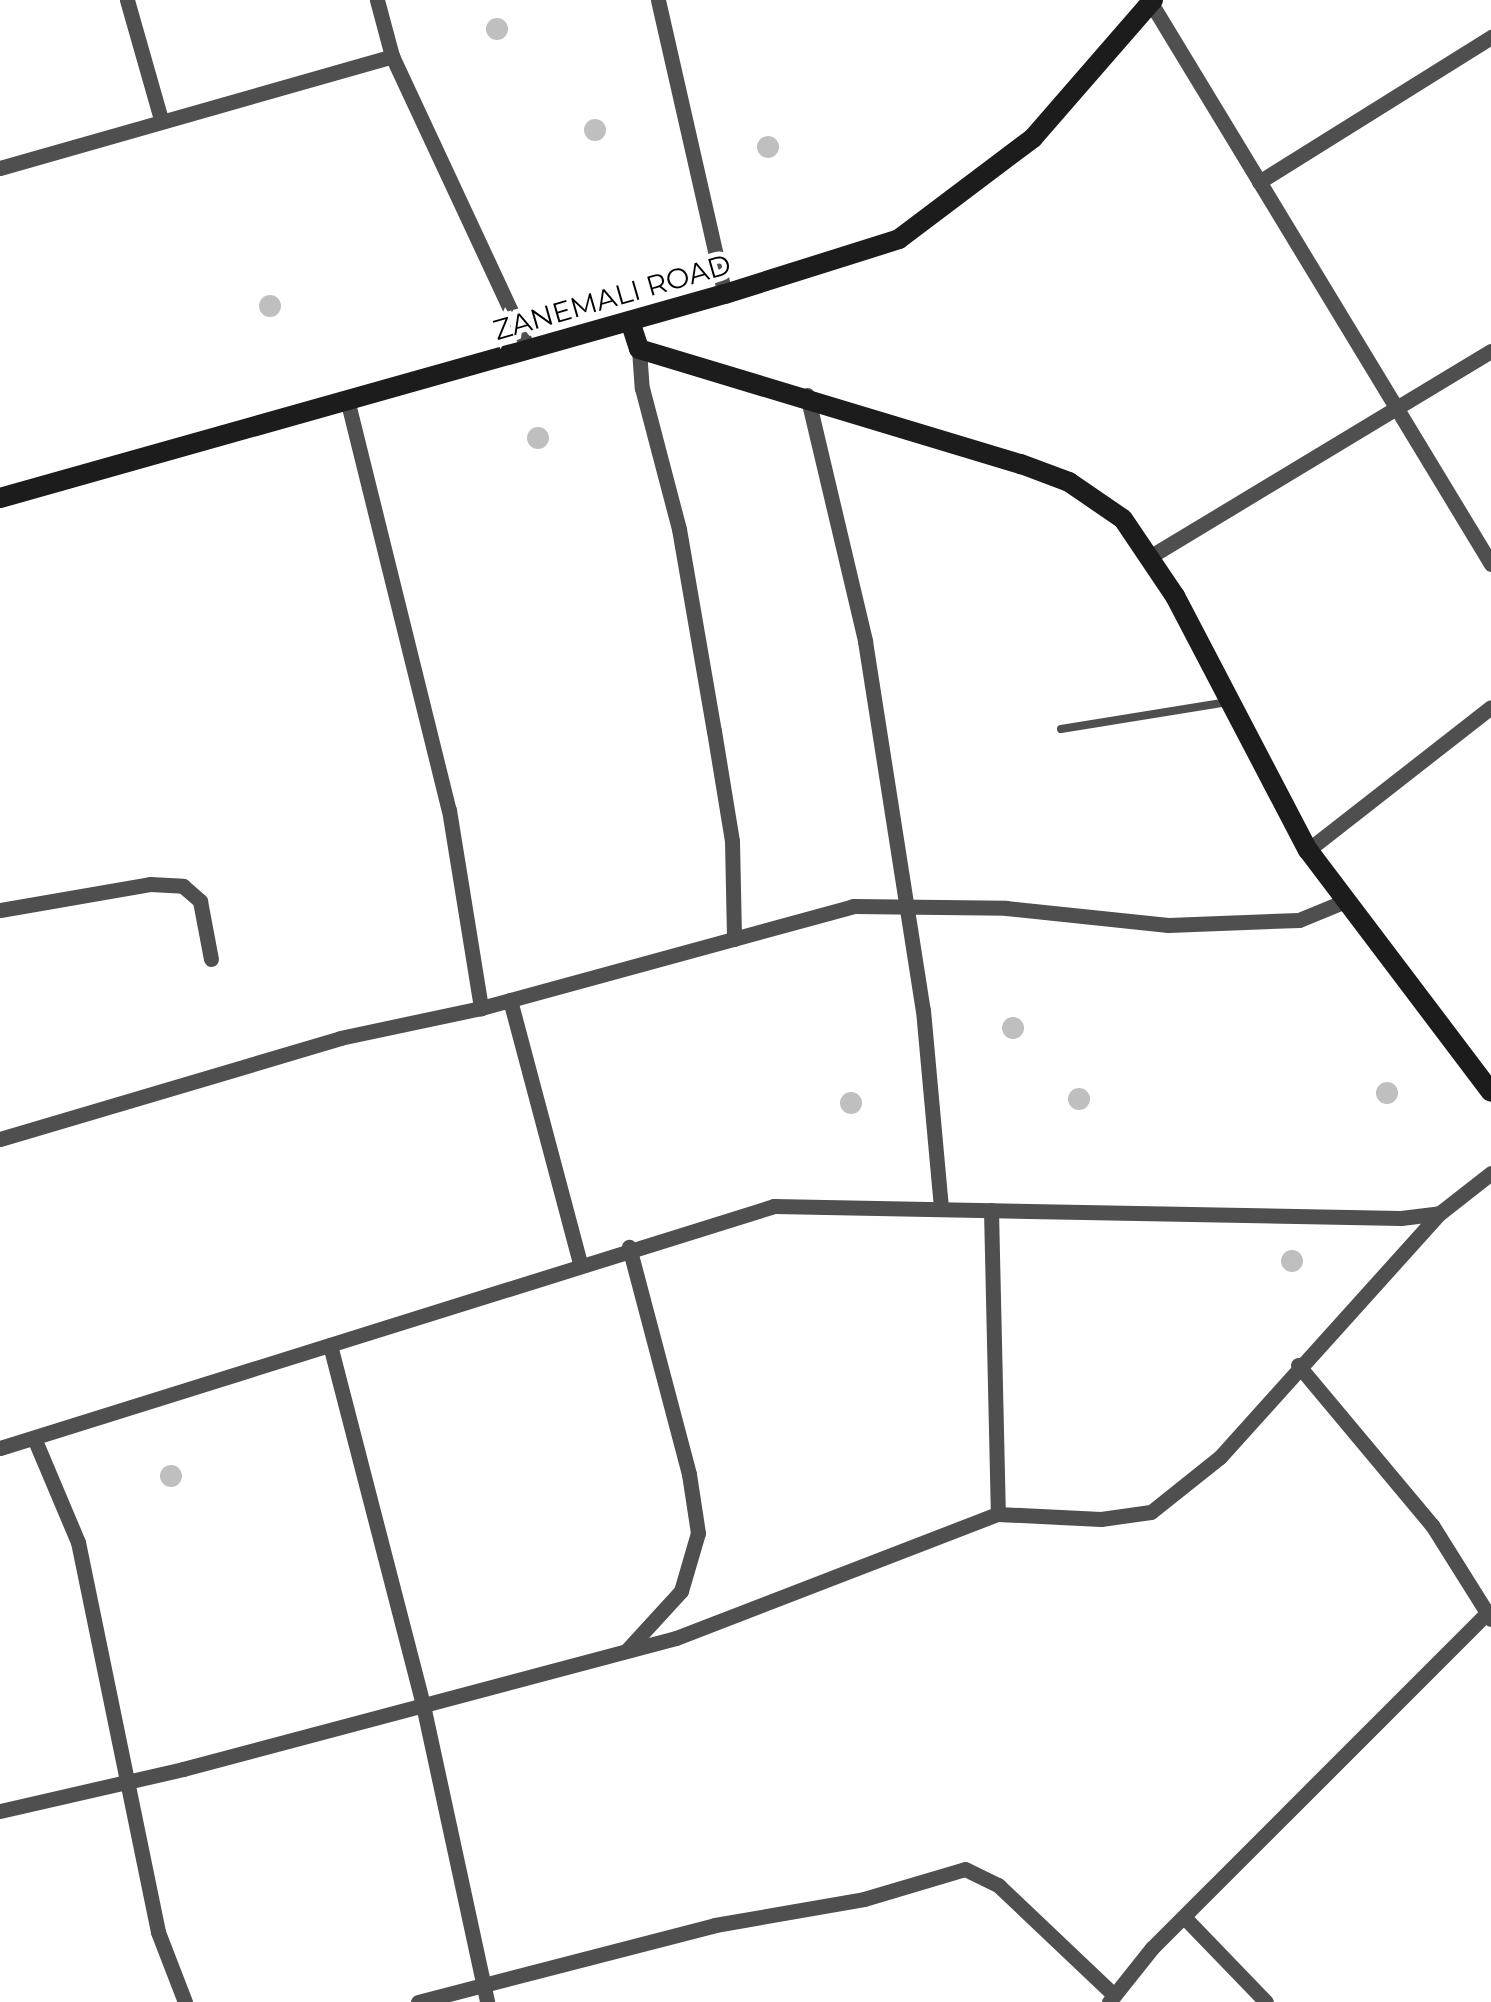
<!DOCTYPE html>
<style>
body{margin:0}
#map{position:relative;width:1491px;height:2002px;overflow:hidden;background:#fff;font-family:Montserrat,sans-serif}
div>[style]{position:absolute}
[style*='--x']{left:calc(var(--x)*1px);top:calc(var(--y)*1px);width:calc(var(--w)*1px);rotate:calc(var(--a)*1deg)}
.building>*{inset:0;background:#bfbfbf}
.round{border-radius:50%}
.lane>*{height:8px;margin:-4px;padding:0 4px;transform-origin:4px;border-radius:4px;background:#4f4f4f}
.street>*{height:15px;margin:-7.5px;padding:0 7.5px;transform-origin:7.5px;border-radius:7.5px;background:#4f4f4f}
.secondary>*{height:20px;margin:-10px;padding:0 10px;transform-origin:10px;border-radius:10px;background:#1c1c1c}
span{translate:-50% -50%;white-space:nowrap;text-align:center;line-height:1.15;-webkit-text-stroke:10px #fff;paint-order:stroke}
.street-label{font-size:28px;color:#000}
</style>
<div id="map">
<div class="building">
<i class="round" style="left:486px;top:18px;width:22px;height:22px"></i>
<i class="round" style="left:584px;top:119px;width:22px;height:22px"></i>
<i class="round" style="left:757px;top:136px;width:22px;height:22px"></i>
<i class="round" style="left:259px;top:295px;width:22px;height:22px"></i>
<i class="round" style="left:527px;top:427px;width:22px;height:22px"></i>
<i class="round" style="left:1002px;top:1017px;width:22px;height:22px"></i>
<i class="round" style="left:1376px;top:1082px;width:22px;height:22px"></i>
<i class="round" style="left:1068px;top:1088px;width:22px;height:22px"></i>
<i class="round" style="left:840px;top:1092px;width:22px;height:22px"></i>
<i class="round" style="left:1281px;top:1250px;width:22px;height:22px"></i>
<i class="round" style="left:160px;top:1465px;width:22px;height:22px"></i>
</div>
<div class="lane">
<i style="--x:1061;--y:729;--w:169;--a:-9.2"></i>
</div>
<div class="street">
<i style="--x:127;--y:0;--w:124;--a:74.1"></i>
<i style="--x:377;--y:0;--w:58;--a:75"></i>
<i style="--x:392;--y:56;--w:324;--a:65"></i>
<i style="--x:658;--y:0;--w:302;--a:77.2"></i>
<i style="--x:1151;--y:3;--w:656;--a:58.78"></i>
<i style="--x:0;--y:168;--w:408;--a:-15.9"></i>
<i style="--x:1259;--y:182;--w:274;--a:-32"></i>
<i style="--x:639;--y:349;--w:39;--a:86"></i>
<i style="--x:642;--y:388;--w:146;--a:75.3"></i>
<i style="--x:679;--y:529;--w:205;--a:80.2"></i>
<i style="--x:714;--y:731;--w:111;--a:80.7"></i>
<i style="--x:732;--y:841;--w:98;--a:88.8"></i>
<i style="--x:807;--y:395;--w:253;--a:76.7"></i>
<i style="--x:865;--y:641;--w:374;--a:81.1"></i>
<i style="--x:923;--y:1010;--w:199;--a:84.8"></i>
<i style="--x:347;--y:399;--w:423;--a:76.1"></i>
<i style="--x:449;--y:810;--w:201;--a:80.8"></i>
<i style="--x:1151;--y:556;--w:397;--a:-31.1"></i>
<i style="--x:1308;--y:850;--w:232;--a:-38"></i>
<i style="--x:0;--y:910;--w:152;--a:-9.8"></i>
<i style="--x:150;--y:884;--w:33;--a:3"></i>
<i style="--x:183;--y:886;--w:23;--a:41"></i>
<i style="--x:200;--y:901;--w:59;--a:79.3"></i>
<i style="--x:510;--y:1000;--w:275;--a:75.1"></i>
<i style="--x:0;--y:1139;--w:355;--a:-16.5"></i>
<i style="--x:340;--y:1038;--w:144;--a:-12"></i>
<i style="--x:481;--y:1008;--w:386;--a:-15.3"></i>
<i style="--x:853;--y:906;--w:153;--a:0.7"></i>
<i style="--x:1006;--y:908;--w:163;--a:6"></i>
<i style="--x:1168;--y:925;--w:131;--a:-2.2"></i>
<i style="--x:1299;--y:920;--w:50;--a:-22.4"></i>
<i style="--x:991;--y:1210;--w:304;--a:88.7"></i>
<i style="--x:330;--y:1345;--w:372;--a:75.5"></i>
<i style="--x:423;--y:1705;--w:304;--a:77.8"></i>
<i style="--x:1298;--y:1365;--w:209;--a:50.1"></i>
<i style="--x:1432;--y:1525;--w:111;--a:57.9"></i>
<i style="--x:34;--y:1438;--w:113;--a:67.1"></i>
<i style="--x:78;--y:1542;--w:398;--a:78.4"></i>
<i style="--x:158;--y:1932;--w:75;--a:68.9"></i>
<i style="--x:0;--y:1448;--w:811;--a:-17.36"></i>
<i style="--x:774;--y:1206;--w:627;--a:1.1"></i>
<i style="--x:1401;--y:1218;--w:39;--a:-7"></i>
<i style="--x:1440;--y:1213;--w:65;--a:-38.1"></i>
<i style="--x:627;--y:1650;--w:80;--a:-47.5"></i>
<i style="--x:681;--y:1591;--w:60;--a:-73.7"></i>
<i style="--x:698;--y:1533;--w:60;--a:-98.7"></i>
<i style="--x:689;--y:1474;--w:235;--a:-104.8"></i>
<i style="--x:0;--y:1811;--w:188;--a:-12.9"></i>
<i style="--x:183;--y:1769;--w:510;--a:-14.88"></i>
<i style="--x:676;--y:1638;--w:345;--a:-21.1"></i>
<i style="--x:998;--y:1514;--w:103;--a:2.8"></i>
<i style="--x:1101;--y:1519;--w:50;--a:-8"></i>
<i style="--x:1151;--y:1512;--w:88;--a:-38.6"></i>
<i style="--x:1220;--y:1457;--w:329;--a:-48"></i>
<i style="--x:1184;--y:1917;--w:118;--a:46"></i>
<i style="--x:418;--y:2002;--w:307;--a:-14.5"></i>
<i style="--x:715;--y:1925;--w:151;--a:-9.9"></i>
<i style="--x:864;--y:1899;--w:105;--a:-16.5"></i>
<i style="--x:965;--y:1869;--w:37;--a:26"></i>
<i style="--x:998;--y:1885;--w:160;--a:43.5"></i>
<i style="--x:1109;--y:2002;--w:69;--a:-51.5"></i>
<i style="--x:1152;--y:1948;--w:472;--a:-45"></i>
</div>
<div class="secondary">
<i style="--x:630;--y:321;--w:29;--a:72"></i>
<i style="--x:639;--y:349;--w:399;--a:16.8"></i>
<i style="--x:1021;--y:464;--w:51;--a:20.6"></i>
<i style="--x:1069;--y:482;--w:65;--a:34.4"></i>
<i style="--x:1123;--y:519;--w:93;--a:56"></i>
<i style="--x:1175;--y:596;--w:287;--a:62.4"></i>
<i style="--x:1308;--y:850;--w:303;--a:52.9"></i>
<i style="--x:0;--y:498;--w:753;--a:-15.72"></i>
<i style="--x:725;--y:294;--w:182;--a:-17.5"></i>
<i style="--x:899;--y:239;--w:168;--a:-37"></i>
<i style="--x:1033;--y:138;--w:183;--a:-49"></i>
</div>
<div class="street-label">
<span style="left:612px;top:297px;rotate:-16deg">ZANEMALI ROAD</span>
</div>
</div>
